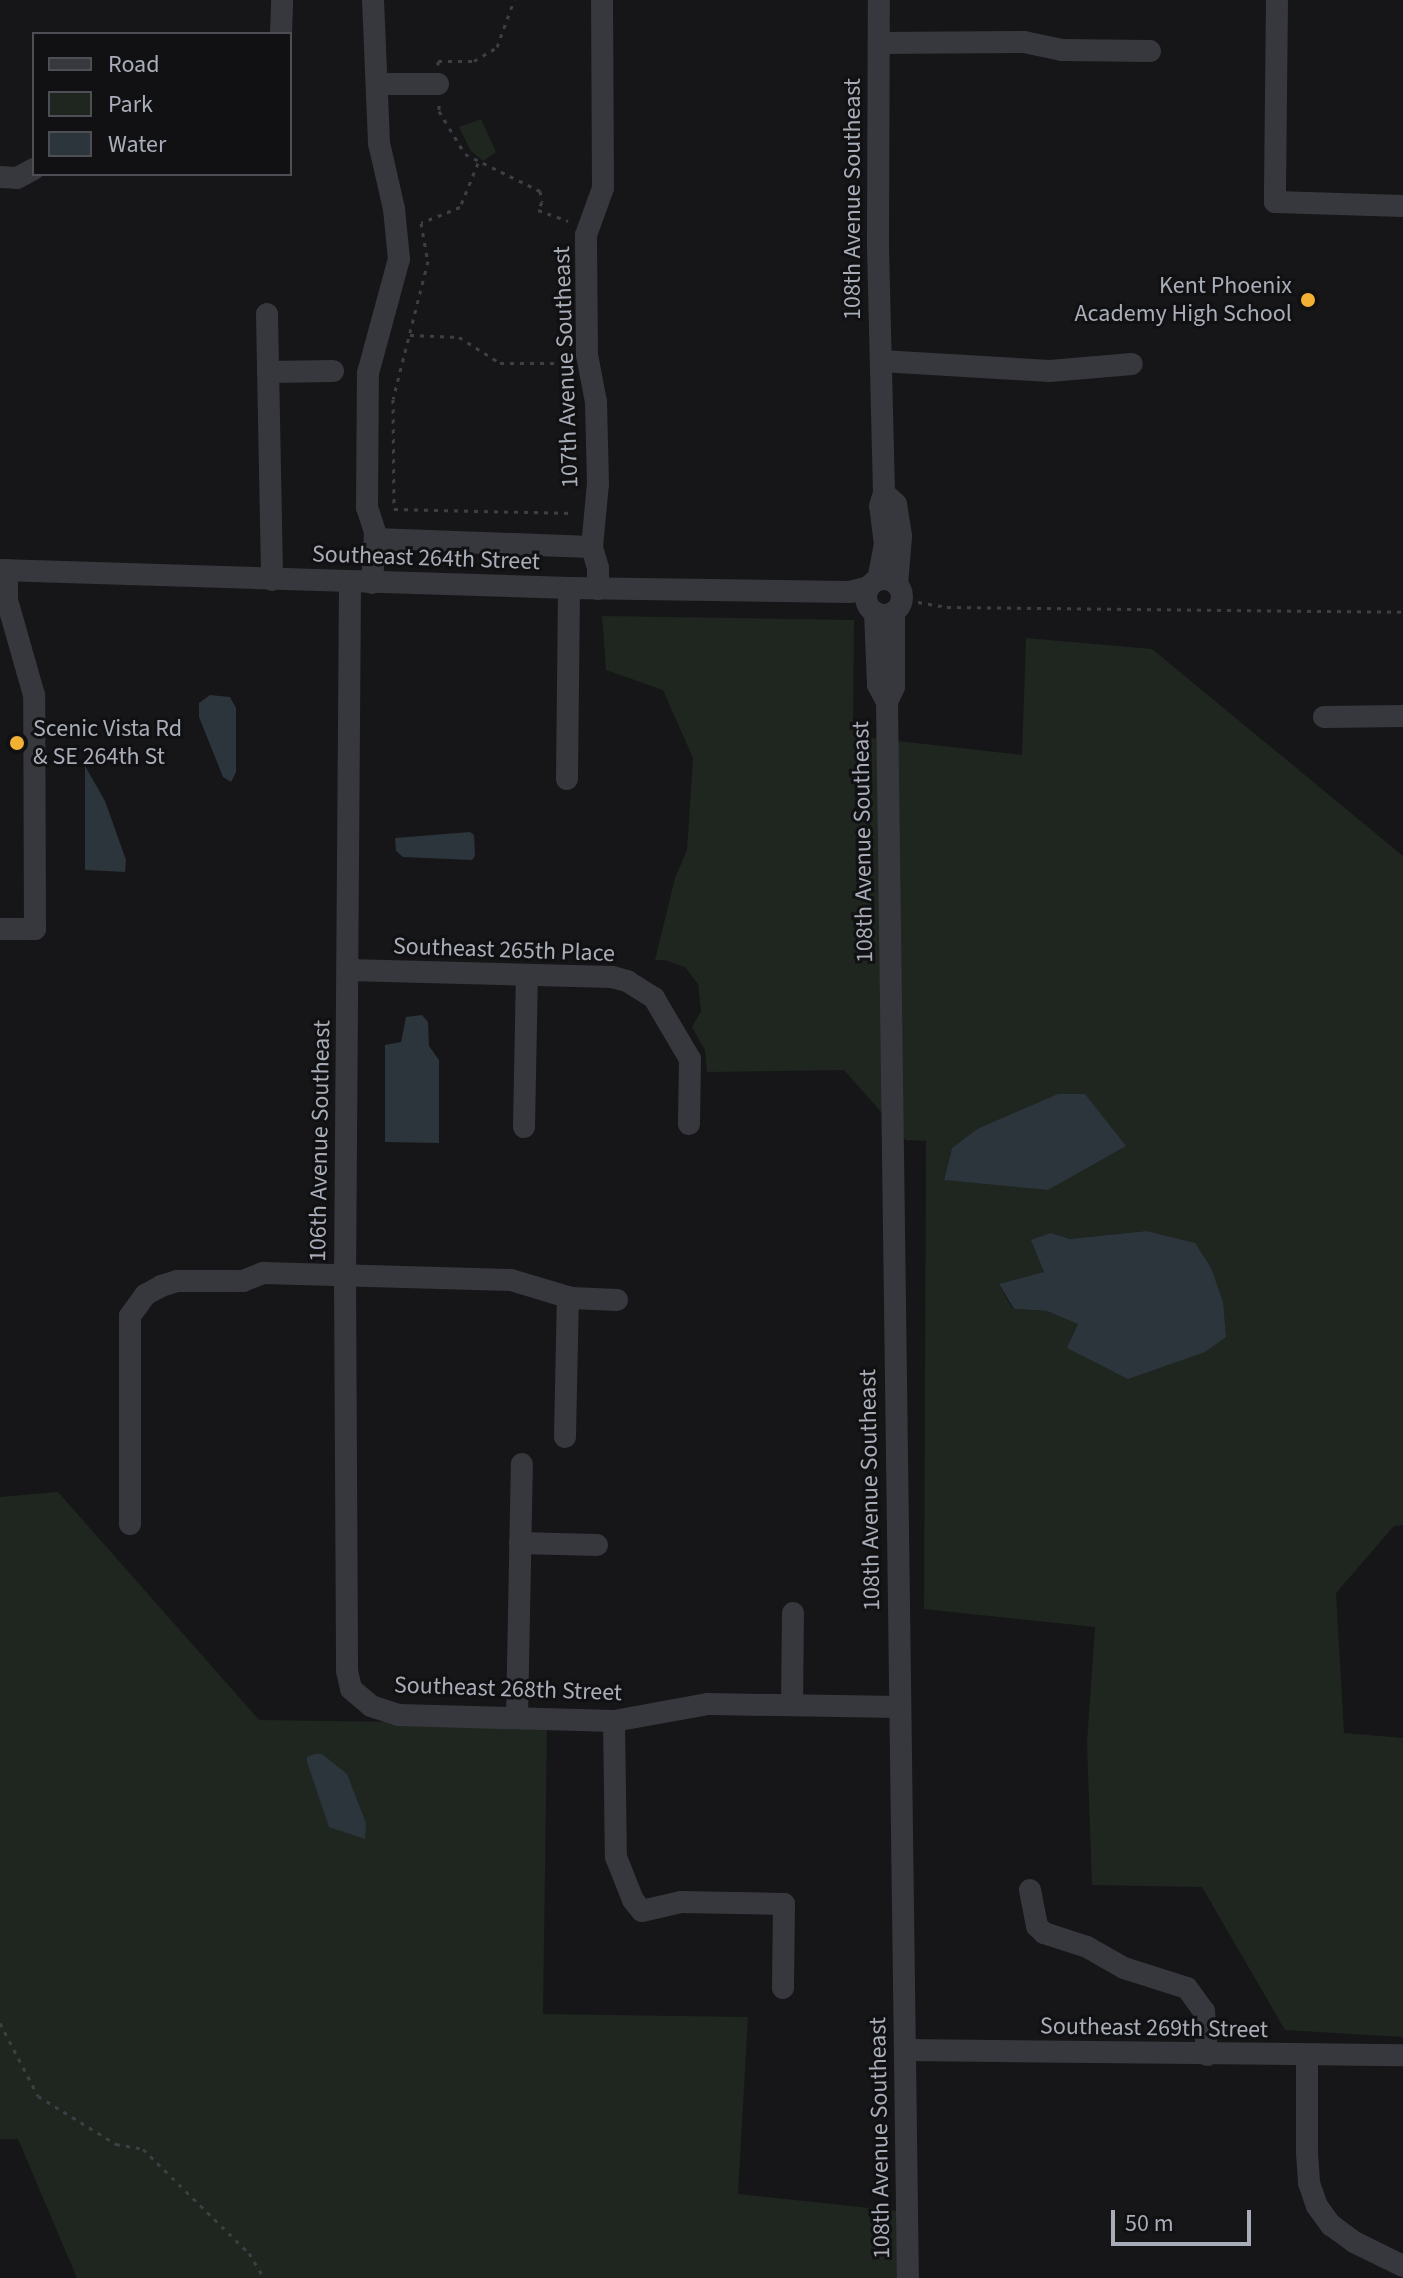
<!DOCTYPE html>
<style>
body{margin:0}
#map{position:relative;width:1403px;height:2278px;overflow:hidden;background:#161618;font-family:"Source Sans 3",sans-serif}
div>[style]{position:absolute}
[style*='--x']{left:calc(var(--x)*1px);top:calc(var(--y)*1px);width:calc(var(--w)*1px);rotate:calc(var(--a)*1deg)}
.green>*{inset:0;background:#1e261f}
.water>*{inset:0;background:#2c353c}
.path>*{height:3px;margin-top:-1.5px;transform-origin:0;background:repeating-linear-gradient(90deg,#3d3f44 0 4px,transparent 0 10px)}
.minor>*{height:22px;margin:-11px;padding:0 11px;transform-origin:11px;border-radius:11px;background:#37383d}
.minor>.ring{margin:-11px;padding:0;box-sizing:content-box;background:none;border:22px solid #37383d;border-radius:50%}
.dots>*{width:22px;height:22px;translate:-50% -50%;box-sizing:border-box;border:4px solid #111113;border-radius:50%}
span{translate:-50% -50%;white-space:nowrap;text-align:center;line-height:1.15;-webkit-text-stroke:6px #111113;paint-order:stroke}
.street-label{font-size:24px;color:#a8adb8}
.poi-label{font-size:24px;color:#a8adb8}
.right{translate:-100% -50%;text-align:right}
.left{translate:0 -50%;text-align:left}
.legend{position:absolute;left:32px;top:32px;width:260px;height:144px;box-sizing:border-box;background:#111113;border:2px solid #4d4f55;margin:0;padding:10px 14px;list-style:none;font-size:24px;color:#a8adb8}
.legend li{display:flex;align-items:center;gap:16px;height:40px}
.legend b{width:40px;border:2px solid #4d4f55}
.scale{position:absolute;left:1111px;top:2210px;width:140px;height:36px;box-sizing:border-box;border:4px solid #a8adb8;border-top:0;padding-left:10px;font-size:24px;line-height:28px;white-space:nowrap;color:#a8adb8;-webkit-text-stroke:6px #111113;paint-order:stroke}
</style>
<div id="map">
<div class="green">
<i style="clip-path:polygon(481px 119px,496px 152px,483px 161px,471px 151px,459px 127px)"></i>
<i style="clip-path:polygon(evenodd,602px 616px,854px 620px,853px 736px,1022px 755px,1026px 638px,1152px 649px,1403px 856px,1403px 1525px,1394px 1526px,1336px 1593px,1344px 1733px,1403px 1738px,1403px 2037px,1285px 2030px,1202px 1887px,1092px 1885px,1087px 1742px,1095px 1627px,924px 1609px,926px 1141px,906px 1140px,844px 1070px,707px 1072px,705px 1050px,692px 1027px,701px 1011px,698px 984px,685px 967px,665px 960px,655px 960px,675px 878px,687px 850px,693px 758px,663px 690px,606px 670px,602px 616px,1013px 1115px,1048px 1190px,944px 1179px,952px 1148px,977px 1129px,1013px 1115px,602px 616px,1146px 1231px,1079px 1324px,1047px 1311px,1013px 1309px,999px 1285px,1045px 1272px,1051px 1233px,1068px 1239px,1146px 1231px)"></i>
<i style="clip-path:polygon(58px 1492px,259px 1720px,547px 1724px,543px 2014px,748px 2017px,738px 2194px,907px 2212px,908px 2278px,77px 2278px,18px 2139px,0 2139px,0 1497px)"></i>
</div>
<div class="water">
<i style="clip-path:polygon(210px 695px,230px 697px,236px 708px,236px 772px,231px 782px,223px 777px,199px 717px,199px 703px)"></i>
<i style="clip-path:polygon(85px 766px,105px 801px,126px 860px,125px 872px,85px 870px)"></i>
<i style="clip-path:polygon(470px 832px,474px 835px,475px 856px,472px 860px,403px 857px,396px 851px,395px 838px)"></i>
<i style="clip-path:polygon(422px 1015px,428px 1022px,429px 1046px,439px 1060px,439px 1143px,385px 1142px,385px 1045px,401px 1042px,406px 1017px)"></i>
<i style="clip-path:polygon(1058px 1094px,1085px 1094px,1126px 1146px,1048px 1190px,944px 1180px,952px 1148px,977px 1129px)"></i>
<i style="clip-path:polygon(1146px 1231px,1195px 1243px,1211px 1268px,1223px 1302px,1226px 1337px,1205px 1352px,1128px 1379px,1067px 1348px,1078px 1324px,1047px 1311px,1014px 1309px,999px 1284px,1044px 1272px,1031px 1240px,1051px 1233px,1069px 1239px)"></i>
<i style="clip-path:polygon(315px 1754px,322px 1754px,347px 1774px,366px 1823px,365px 1839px,329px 1827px,307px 1762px,307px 1757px)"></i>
</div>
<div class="path">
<i style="--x:438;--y:65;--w:4;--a:-90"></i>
<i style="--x:438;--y:61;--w:36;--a:0"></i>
<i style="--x:474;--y:61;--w:27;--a:-31"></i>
<i style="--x:497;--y:47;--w:50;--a:-70.1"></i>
<i style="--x:439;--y:105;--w:6;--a:90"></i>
<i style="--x:439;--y:111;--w:50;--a:58.8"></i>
<i style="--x:465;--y:154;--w:84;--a:26.3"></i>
<i style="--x:540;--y:191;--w:11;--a:80"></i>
<i style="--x:542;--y:202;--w:9;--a:117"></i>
<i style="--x:538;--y:210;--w:32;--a:20"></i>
<i style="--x:478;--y:163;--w:48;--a:112.2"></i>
<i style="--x:460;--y:207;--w:42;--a:157.7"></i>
<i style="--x:421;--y:223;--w:39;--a:80"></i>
<i style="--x:428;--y:261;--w:142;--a:104.2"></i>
<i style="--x:393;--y:399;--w:110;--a:89.5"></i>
<i style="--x:394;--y:509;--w:179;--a:1.3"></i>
<i style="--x:410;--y:335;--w:49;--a:2.3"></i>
<i style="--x:459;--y:337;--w:49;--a:32.4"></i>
<i style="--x:500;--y:363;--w:70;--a:0"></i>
<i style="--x:918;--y:602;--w:29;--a:10"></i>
<i style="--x:947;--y:607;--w:456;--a:0.6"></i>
<i style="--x:0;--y:2023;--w:82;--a:62.5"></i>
<i style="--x:38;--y:2096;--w:92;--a:31.6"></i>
<i style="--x:116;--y:2144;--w:27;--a:10"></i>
<i style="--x:143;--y:2149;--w:148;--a:44.5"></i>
<i style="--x:249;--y:2253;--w:29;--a:59"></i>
</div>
<div class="minor">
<i style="--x:1277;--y:0;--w:202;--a:90.6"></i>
<i style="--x:1275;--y:202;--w:128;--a:1.8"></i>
<i style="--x:281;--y:34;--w:34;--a:-88"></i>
<i style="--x:879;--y:43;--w:145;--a:-0.4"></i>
<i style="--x:1024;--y:42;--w:39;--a:12"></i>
<i style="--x:1062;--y:50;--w:88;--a:0.7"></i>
<i style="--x:377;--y:84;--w:61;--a:0"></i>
<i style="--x:0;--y:177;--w:17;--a:3"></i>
<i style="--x:17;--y:178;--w:19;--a:-28"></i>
<i style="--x:267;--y:314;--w:266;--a:88.9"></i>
<i style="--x:881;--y:361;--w:169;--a:3.4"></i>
<i style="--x:1050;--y:371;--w:82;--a:-4.9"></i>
<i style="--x:268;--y:372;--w:65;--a:-0.9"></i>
<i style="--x:884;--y:493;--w:16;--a:43"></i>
<i style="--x:896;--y:504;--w:33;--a:81"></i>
<i style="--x:901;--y:537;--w:48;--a:94.8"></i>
<i style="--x:375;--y:539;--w:217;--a:2.1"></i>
<i style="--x:0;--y:570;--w:569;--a:1.81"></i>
<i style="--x:569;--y:588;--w:281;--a:0.8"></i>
<i style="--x:850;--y:592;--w:20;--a:-15"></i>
<i class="ring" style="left:866px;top:579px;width:14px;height:14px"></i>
<i style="--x:878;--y:580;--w:36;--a:-79"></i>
<i style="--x:885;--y:545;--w:39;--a:-97"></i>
<i style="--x:880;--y:506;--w:14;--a:-73"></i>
<i style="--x:884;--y:493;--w:252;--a:-91.4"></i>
<i style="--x:878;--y:241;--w:241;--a:-89.8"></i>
<i style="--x:350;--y:583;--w:693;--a:90.41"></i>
<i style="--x:345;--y:1276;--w:395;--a:89.7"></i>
<i style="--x:347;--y:1671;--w:18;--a:77"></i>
<i style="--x:351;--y:1689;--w:26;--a:40"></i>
<i style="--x:371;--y:1706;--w:28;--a:18"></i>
<i style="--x:398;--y:1715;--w:216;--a:1.6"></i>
<i style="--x:614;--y:1721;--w:96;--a:-10.3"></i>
<i style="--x:708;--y:1704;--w:191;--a:0.9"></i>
<i style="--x:372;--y:583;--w:51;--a:-86.6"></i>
<i style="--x:375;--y:532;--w:25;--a:-108"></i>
<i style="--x:367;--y:508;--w:135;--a:-89.6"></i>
<i style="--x:368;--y:373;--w:118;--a:-74.8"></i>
<i style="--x:399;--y:259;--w:50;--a:-95.7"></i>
<i style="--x:394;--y:209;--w:68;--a:-102.8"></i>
<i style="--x:379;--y:143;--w:143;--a:-92.4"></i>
<i style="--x:598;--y:589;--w:21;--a:-90"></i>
<i style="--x:598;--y:568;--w:22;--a:-106"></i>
<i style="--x:592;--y:547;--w:63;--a:-84.6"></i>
<i style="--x:598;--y:484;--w:82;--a:-91.4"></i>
<i style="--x:596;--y:402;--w:48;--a:-100.8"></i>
<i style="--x:587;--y:355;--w:120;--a:-90.5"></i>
<i style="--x:586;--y:235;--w:50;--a:-70.1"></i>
<i style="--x:603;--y:188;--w:188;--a:-90.3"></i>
<i style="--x:875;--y:612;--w:73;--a:87.6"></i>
<i style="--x:878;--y:685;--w:19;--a:62"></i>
<i style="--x:894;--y:612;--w:75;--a:90"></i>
<i style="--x:894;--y:687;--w:17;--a:115"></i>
<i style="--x:887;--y:702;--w:1576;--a:89.24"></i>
<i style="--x:1324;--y:717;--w:79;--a:-0.7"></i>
<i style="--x:567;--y:779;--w:191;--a:-89.4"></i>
<i style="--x:0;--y:929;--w:35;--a:0"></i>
<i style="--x:35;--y:929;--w:234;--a:-90.2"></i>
<i style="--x:34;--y:695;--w:99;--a:-105.9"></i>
<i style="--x:7;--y:600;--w:30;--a:-90"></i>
<i style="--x:348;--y:970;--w:264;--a:1.5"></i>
<i style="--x:612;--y:977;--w:16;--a:15"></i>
<i style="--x:627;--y:981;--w:32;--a:32"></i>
<i style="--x:654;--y:998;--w:71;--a:59.5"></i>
<i style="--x:690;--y:1059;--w:65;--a:90.9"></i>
<i style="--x:524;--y:1127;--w:152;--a:-88.9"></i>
<i style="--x:565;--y:1437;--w:140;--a:-88.8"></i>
<i style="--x:130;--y:1524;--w:208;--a:-90"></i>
<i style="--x:130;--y:1316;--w:26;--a:-54"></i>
<i style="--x:145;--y:1295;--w:18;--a:-29"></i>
<i style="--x:161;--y:1286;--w:17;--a:-17"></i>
<i style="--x:177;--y:1281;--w:66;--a:0"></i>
<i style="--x:243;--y:1281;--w:22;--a:-22"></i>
<i style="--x:263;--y:1273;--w:248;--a:1.6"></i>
<i style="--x:511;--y:1280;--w:63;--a:16.7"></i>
<i style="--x:571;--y:1298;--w:46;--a:2.5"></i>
<i style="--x:520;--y:1543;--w:77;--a:1.5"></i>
<i style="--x:792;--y:1705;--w:92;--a:-89.4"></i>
<i style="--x:517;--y:1718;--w:254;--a:-88.9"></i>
<i style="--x:614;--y:1721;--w:136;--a:89.2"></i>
<i style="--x:616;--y:1857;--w:46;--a:68.4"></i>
<i style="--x:633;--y:1900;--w:14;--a:51"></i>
<i style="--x:642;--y:1911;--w:40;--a:-13"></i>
<i style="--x:681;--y:1902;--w:103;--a:1.1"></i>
<i style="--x:784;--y:1904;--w:84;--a:90.7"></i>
<i style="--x:1030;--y:1890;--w:37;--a:79"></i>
<i style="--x:1037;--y:1926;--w:10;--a:45"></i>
<i style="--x:1044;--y:1933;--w:45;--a:18"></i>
<i style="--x:1087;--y:1947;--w:43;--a:29.6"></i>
<i style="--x:1124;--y:1968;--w:66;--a:17.6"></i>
<i style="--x:1187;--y:1988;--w:29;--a:54"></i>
<i style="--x:1204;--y:2011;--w:44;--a:86.1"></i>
<i style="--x:905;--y:2050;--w:498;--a:0.6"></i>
<i style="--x:1307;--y:2056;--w:97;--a:90"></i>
<i style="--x:1307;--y:2153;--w:30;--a:86"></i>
<i style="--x:1309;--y:2183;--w:24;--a:71"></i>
<i style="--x:1317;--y:2206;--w:24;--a:54"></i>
<i style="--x:1331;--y:2225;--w:29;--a:36"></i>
<i style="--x:1354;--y:2242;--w:55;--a:26.1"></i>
</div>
<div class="dots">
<i style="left:1308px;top:300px;background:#f2b134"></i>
<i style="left:17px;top:743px;background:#f2b134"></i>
</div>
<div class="street-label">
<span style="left:853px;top:199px;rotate:-90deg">108th Avenue Southeast</span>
<span style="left:566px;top:367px;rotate:-92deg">107th Avenue Southeast</span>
<span style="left:426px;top:558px;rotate:2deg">Southeast 264th Street</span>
<span style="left:863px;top:842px;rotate:-91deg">108th Avenue Southeast</span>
<span style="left:504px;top:950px;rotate:2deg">Southeast 265th Place</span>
<span style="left:320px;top:1141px;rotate:-89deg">106th Avenue Southeast</span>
<span style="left:870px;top:1490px;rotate:-91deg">108th Avenue Southeast</span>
<span style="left:508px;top:1689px;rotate:2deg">Southeast 268th Street</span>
<span style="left:1154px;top:2028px;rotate:1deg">Southeast 269th Street</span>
<span style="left:880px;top:2138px;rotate:-91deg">108th Avenue Southeast</span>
</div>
<div class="poi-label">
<span class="right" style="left:1292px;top:300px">Kent Phoenix<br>Academy High School</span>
<span class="left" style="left:33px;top:743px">Scenic Vista Rd<br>&amp; SE 264th St</span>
</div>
<ul class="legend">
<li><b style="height:10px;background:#37383d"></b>Road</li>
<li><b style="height:22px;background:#1e261f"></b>Park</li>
<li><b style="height:22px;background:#2c353c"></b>Water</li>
</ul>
<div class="scale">50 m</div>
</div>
